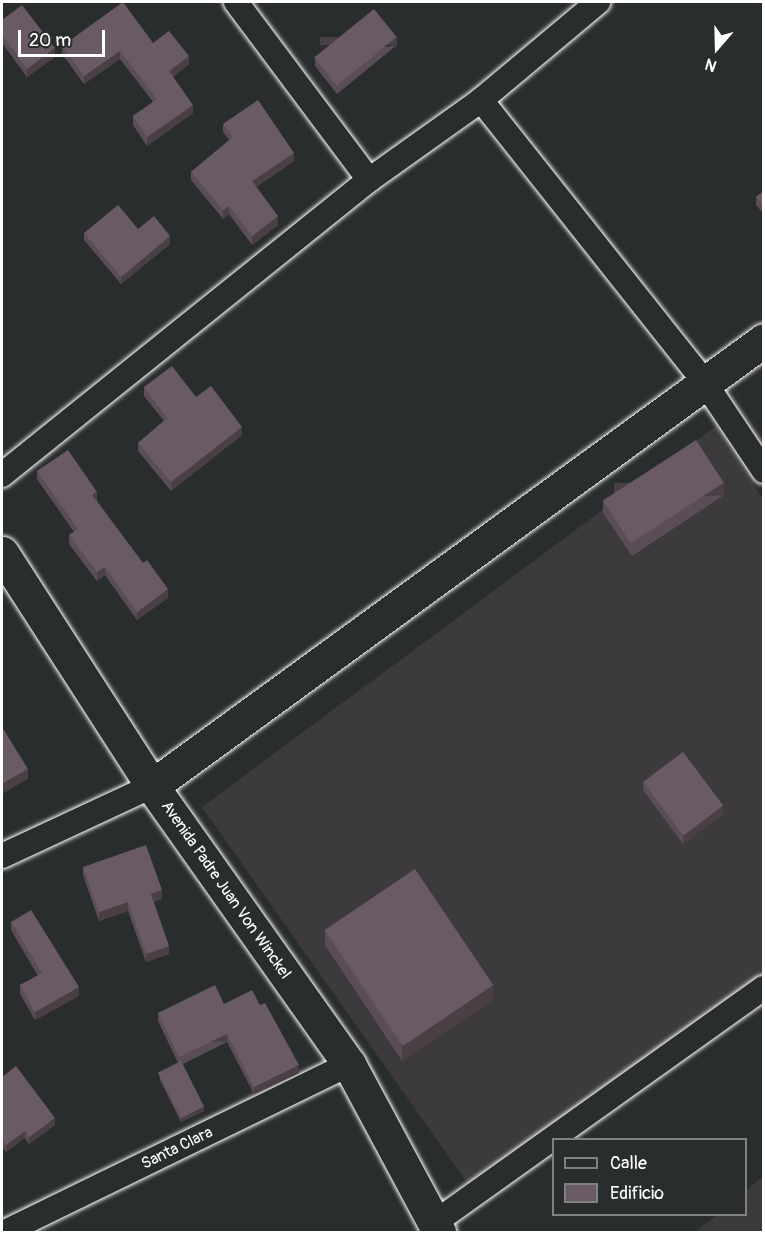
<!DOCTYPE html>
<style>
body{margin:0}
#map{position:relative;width:765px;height:1234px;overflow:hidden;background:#2a2d2e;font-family:Pangolin,sans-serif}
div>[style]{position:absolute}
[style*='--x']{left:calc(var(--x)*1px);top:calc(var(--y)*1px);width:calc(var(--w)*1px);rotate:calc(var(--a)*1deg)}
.built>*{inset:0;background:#3d3a3e}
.roads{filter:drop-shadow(0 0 2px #fff) drop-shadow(0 0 2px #fff)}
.street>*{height:24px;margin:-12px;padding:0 12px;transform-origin:12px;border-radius:12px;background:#2a2d2e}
.secondary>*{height:33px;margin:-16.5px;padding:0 16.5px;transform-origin:16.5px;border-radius:16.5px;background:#2a2d2e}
.wall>*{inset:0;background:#5b4d55}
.shaded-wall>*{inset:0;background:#4a3f45;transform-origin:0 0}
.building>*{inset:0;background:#6a5a63;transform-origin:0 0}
span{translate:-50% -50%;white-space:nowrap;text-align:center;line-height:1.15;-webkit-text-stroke:4.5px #2a2d2e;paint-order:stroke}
.street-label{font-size:16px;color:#fff}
.frame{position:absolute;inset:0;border:3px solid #fff;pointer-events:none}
.legend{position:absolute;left:552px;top:1138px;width:195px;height:78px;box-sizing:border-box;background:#2a2d2e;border:2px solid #7f8182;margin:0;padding:8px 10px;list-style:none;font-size:18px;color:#fff}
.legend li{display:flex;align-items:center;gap:12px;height:30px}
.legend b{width:30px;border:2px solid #7f8182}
.north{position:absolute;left:687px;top:18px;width:60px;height:60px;-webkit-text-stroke:4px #2a2d2e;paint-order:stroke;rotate:200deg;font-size:16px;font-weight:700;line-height:24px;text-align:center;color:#fff}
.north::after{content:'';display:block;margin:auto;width:21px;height:27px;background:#fff;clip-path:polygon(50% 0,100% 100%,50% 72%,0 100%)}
.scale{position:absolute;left:18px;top:30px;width:87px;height:27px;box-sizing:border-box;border:3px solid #fff;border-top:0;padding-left:8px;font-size:18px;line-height:21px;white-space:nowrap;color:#fff;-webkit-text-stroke:4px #2a2d2e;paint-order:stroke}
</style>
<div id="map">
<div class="built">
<i style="clip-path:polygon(716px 426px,763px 500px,763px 991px,471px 1188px,202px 807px)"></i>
<i style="clip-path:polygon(763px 1176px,763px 1232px,695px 1232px,717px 1215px,746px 1214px,746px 1191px)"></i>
</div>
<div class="roads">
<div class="street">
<i style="--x:236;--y:2;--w:222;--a:53.2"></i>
<i style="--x:481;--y:100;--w:361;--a:51.6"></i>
<i style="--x:705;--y:383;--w:106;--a:56.2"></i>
<i style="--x:2;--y:475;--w:471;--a:-38.8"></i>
<i style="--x:369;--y:180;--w:138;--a:-35.5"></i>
<i style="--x:481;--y:100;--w:153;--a:-39.9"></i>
<i style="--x:2;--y:856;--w:166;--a:-25"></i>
<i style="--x:434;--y:1223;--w:405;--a:-35.5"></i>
<i style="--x:5;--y:1232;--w:383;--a:-26"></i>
</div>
<div class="secondary">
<i style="--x:2;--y:553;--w:277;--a:57.2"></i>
<i style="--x:152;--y:786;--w:341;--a:54.7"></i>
<i style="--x:349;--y:1064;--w:191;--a:61.8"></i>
<i style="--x:152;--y:786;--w:757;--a:-36.08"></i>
</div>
</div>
<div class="wall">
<i style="clip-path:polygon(2px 20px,55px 57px,27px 77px,2px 43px)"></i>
<i style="clip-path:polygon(153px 43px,189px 64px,173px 77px,193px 113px,147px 146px,133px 125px,133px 116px,153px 102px,120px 59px,84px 84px,62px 54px,62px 46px)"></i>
<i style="clip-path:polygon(397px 45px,337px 94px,315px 66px,315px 58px)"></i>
<i style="clip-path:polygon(223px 124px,294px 161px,256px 187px,278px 225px,252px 245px,229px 214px,223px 219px,191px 180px,191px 172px,229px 140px,223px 132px)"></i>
<i style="clip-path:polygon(764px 191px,764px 214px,756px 205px,756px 197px)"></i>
<i style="clip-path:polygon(138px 229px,170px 244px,121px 284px,84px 240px,84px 233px)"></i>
<i style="clip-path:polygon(144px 387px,196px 397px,242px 435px,171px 491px,138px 451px,138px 443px,164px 421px,144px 396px)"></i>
<i style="clip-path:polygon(37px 471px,97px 500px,97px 501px,168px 598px,137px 620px,105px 575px,97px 581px,69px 544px,69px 535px,74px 532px,37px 479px)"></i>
<i style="clip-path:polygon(724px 495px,632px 556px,603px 513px,603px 501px)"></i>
<i style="clip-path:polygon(643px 782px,723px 814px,683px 844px,643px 790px)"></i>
<i style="clip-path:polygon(83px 867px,162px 899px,153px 902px,169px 954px,146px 962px,128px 911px,99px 921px,83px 875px)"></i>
<i style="clip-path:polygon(11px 922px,79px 996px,35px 1020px,20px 994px,20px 985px,38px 976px,11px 930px)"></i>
<i style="clip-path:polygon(325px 930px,493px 1000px,402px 1061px,325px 945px)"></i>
<i style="clip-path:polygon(224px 1004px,260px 1005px,299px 1073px,254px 1094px,227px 1042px,183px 1064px,204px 1111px,181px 1122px,160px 1080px,160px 1076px,178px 1063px,158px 1021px,158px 1013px)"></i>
<i style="clip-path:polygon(2px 1077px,55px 1125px,29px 1144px,25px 1138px,6px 1152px,2px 1146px)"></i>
</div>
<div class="shaded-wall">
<i style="left:397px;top:37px;width:8px;height:77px;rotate:90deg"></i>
<i style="clip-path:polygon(55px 48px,55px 57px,27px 77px,27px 69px)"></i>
<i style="clip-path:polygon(120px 51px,120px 59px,84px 84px,84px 76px)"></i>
<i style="clip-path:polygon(189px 56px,189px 64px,169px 80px,169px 71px)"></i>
<i style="clip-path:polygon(193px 105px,193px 113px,147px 146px,147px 137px)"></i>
<i style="clip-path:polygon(294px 153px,294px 161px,252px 190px,252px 181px)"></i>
<i style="clip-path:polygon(229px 206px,229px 214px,223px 219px,223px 210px)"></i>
<i style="clip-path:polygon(278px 216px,278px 225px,252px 245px,252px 236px)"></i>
<i style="clip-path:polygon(170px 236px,170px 244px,121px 284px,121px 277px)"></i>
<i style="clip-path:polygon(242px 427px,242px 435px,171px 491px,171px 482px)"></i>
<i style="left:724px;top:483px;width:12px;height:110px;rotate:90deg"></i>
<i style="clip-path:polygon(97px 492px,97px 500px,92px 504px,92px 495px)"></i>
<i style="clip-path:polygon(105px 567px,105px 575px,97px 581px,97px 572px)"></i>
<i style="clip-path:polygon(168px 589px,168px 598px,137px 620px,137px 612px)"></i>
<i style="clip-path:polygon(28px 769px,28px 779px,2px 794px,2px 784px)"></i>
<i style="clip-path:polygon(723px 806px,723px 814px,683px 844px,683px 835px)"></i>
<i style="clip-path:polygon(162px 890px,162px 899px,151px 903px,151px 894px)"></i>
<i style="clip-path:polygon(128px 902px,128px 911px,99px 921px,99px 912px)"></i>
<i style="clip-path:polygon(169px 946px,169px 954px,146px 962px,146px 954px)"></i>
<i style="clip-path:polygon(493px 985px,493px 1000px,402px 1061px,402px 1046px)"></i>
<i style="clip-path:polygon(79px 987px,79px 996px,35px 1020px,35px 1012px)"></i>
<i style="left:227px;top:1034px;width:8px;height:53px;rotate:90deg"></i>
<i style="clip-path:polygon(299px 1065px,299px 1073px,254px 1094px,254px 1087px)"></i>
<i style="clip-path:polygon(204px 1106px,204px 1111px,181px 1122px,181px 1118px)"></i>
<i style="clip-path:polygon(55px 1118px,55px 1125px,29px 1144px,29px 1137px)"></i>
<i style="clip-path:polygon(25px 1131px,25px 1138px,6px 1152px,6px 1145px)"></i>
</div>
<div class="building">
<i style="clip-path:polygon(123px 2px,153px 43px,169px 31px,189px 56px,169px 71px,193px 105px,147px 137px,133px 116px,157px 99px,120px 51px,84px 76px,62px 46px)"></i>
<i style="clip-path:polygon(22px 5px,55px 48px,27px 69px,2px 35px,2px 20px)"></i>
<i style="left:374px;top:9px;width:36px;height:77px;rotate:51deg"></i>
<i style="clip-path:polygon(258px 100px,294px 153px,252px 181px,278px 216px,252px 236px,229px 206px,223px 210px,191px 172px,233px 137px,223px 124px)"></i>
<i style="clip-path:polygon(764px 191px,764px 205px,756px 197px)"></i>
<i style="clip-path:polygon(118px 205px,138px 229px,154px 216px,170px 236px,121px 277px,84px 233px)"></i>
<i style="clip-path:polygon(172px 366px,196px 397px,211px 386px,242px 427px,171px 482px,138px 443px,167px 418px,144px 387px)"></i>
<i style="left:696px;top:440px;width:51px;height:111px;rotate:57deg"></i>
<i style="clip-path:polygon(68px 450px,97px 492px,92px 495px,143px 563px,147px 560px,168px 589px,137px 612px,105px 567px,97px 572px,69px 535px,78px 529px,37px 471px)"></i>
<i style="clip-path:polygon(2px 727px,28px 769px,2px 784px)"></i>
<i style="left:683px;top:752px;width:67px;height:50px;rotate:53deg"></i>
<i style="clip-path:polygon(146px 845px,162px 890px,151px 894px,169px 946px,146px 954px,128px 902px,99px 912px,83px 867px)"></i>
<i style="left:415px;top:869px;width:140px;height:109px;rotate:56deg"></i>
<i style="clip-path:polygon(31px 910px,79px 987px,35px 1012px,20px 985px,42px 973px,11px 922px)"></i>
<i style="clip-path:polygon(215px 985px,224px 1004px,252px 990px,260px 1005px,265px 1003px,299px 1065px,254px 1087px,227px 1034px,179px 1057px,158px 1013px)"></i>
<i style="left:181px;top:1061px;width:51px;height:26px;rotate:63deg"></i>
<i style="clip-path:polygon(16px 1066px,55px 1118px,29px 1137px,25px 1131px,6px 1145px,2px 1139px,2px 1077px)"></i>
</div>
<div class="street-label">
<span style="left:226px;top:890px;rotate:55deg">Avenida Padre Juan Von Winckel</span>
<span style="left:177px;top:1148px;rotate:-26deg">Santa Clara</span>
</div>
<div class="frame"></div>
<ul class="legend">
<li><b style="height:8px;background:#2a2d2e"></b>Calle</li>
<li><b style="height:16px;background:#6a5a63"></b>Edificio</li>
</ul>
<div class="north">N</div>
<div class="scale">20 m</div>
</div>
